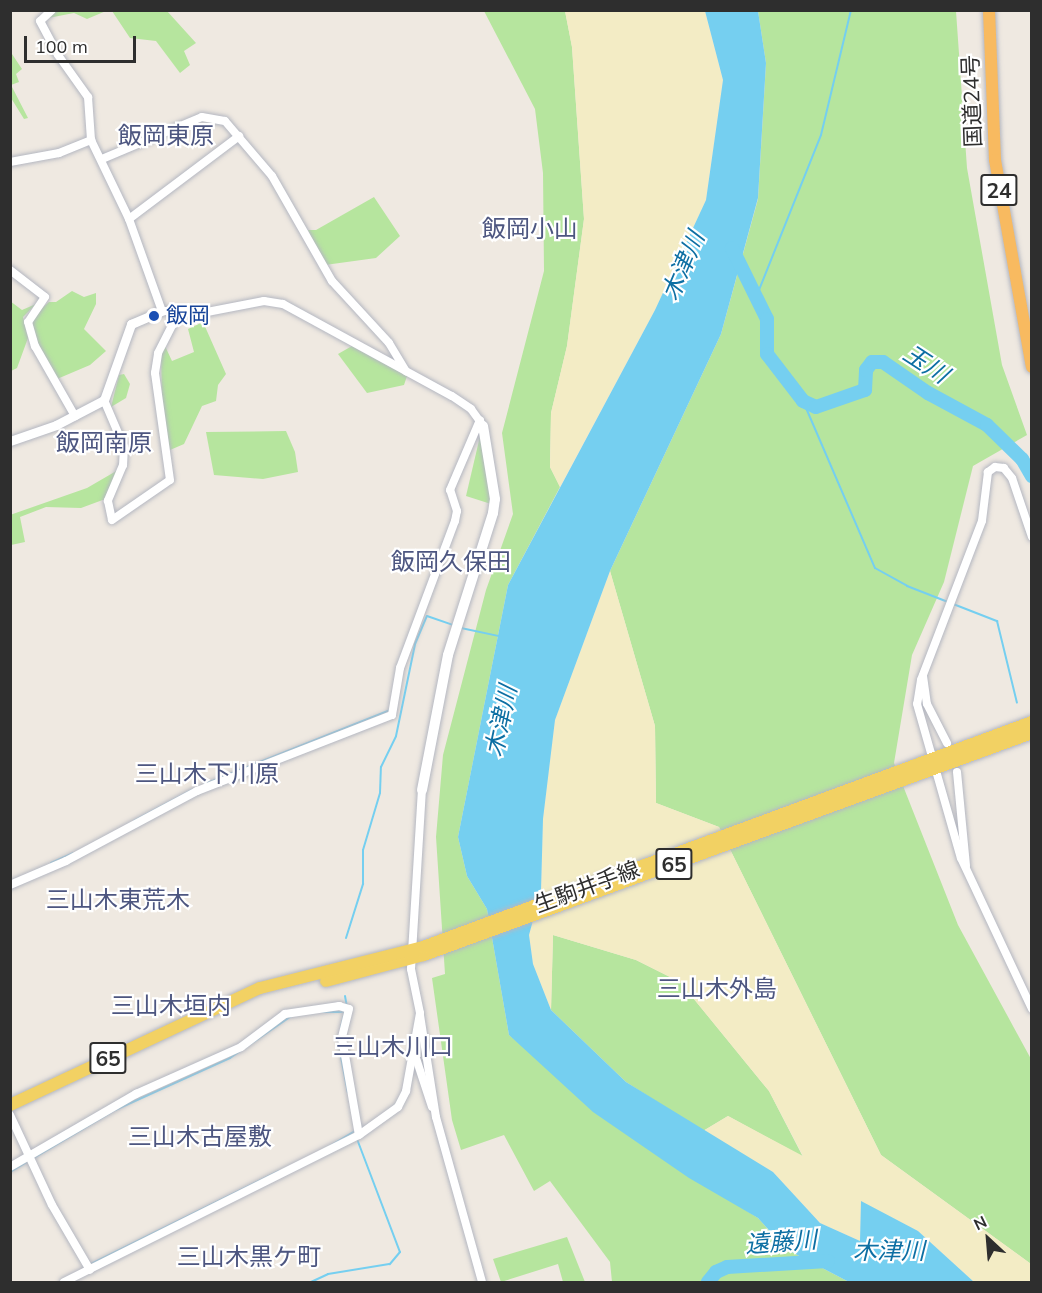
<!DOCTYPE html>
<meta charset="utf-8">
<style>
body{margin:0}
#map{position:relative;width:1042px;height:1293px;overflow:hidden;background:#efe9e1;font-family:Mulish,"Noto Sans JP",sans-serif}
div>[style]{position:absolute}
[style*='--x']{left:calc(var(--x)*1px);top:calc(var(--y)*1px);width:calc(var(--w)*1px);rotate:calc(var(--a)*1deg)}
.green>*{inset:0;background:#b6e59e}
.sand>*{inset:0;background:#f3ecc5}
.water>*{inset:0;background:#75cff0}
.stream>*{height:2px;margin:-1px;padding:0 1px;transform-origin:1px;border-radius:1px;background:#75cff0}
.river>*{height:14px;margin:-7px;padding:0 7px;transform-origin:7px;border-radius:7px;background:#75cff0}
.roads{filter:drop-shadow(0 0 2px #b4b7c1) drop-shadow(0 0 2px #b4b7c1)}
.minor>*{height:8px;margin:-4px;padding:0 4px;transform-origin:4px;border-radius:4px;background:#fff}
.tertiary>*{height:9px;margin:-4.5px;padding:0 4.5px;transform-origin:4.5px;border-radius:4.5px;background:#fff}
.secondary>*{height:10px;margin:-5px;padding:0 5px;transform-origin:5px;border-radius:5px;background:#fff}
.primary>*{height:12px;margin:-6px;padding:0 6px;transform-origin:6px;border-radius:6px;background:#f2d163}
.trunk>*{height:12px;margin:-6px;padding:0 6px;transform-origin:6px;border-radius:6px;background:#f8ba60}
.dots>*{width:16px;height:16px;translate:-50% -50%;box-sizing:border-box;border:3px solid #fff;border-radius:50%}
span{translate:-50% -50%;white-space:nowrap;text-align:center;line-height:1.15;-webkit-text-stroke:4.5px #fff;paint-order:stroke}
.shield-label span{padding:2px 4px;background:#fff;border:2px solid;border-radius:4px;-webkit-text-stroke-width:0}
.shield-label{font-size:21px;color:#2e2e2e;font-weight:700}
.street-label{font-size:22px;color:#2e2e2e}
.transit-label{font-size:22px;color:#164399}
.left{translate:0 -50%;text-align:left}
.neighbourhood-label{font-size:24px;color:#4d5680}
.water-label{font-size:24px;color:#0d6fa3;font-style:italic}
.frame{position:absolute;inset:0;border:12px solid #2e2e2e;pointer-events:none}
.north{position:absolute;left:958px;top:1209px;width:60px;height:60px;-webkit-text-stroke:4px #fff;paint-order:stroke;rotate:334deg;font-size:16px;font-weight:700;line-height:24px;text-align:center;color:#2e2e2e}
.north::after{content:'';display:block;margin:auto;width:21px;height:27px;background:#2e2e2e;clip-path:polygon(50% 0,100% 100%,50% 72%,0 100%)}
.scale{position:absolute;left:24px;top:36px;width:112px;height:27px;box-sizing:border-box;border:3px solid #2e2e2e;border-top:0;padding-left:8px;font-size:18px;line-height:21px;white-space:nowrap;color:#2e2e2e;-webkit-text-stroke:4px #fff;paint-order:stroke}
</style>
<div id="map">
<div class="green">
<i style="clip-path:polygon(55px 11px,106px 11px,87px 19px,74px 13px,48px 18px)"></i>
<i style="clip-path:polygon(112px 11px,167px 11px,196px 43px,184px 51px,190px 65px,180px 73px,156px 41px,130px 38px)"></i>
<i style="clip-path:polygon(484px 11px,565px 11px,572px 47px,584px 219px,567px 346px,551px 413px,550px 467px,560px 487px,508px 585px,458px 837px,467px 876px,487px 909px,509px 1035px,658px 1155px,758px 1218px,786px 1249px,849px 1282px,612px 1282px,610px 1262px,550px 1181px,534px 1191px,504px 1135px,461px 1150px,452px 1120px,432px 978px,445px 974px,436px 837px,443px 755px,486px 590px,513px 514px,502px 433px,544px 271px,543px 173px,535px 109px)"></i>
<i style="clip-path:polygon(758px 11px,956px 11px,967px 168px,1002px 365px,1027px 435px,973px 466px,944px 582px,912px 655px,894px 763px,958px 925px,1031px 1059px,1031px 1264px,881px 1155px,719px 827px,656px 803px,655px 726px,610px 571px,721px 334px,758px 199px,766px 63px)"></i>
<i style="clip-path:polygon(10px 51px,22px 69px,16px 74px,19px 82px,11px 85px,28px 118px,24px 119px,11px 98px)"></i>
<i style="clip-path:polygon(374px 197px,400px 236px,376px 258px,325px 265px,308px 230px,316px 230px)"></i>
<i style="clip-path:polygon(72px 291px,84px 297px,96px 293px,96px 304px,84px 329px,106px 351px,90px 365px,57px 379px,39px 348px,31px 318px,49px 302px,56px 302px)"></i>
<i style="clip-path:polygon(10px 301px,22px 310px,36px 304px,23px 317px,28px 338px,17px 368px,11px 371px)"></i>
<i style="clip-path:polygon(203px 322px,226px 374px,218px 385px,216px 401px,202px 406px,184px 444px,170px 450px,162px 402px,161px 355px,165px 346px,172px 361px,194px 352px,188px 329px)"></i>
<i style="clip-path:polygon(352px 346px,407px 376px,404px 385px,367px 393px,338px 354px)"></i>
<i style="clip-path:polygon(124px 374px,130px 384px,126px 398px,111px 407px,119px 375px)"></i>
<i style="clip-path:polygon(286px 431px,295px 452px,298px 472px,263px 479px,214px 475px,206px 432px)"></i>
<i style="clip-path:polygon(481px 432px,491px 504px,466px 496px)"></i>
<i style="clip-path:polygon(118px 470px,108px 498px,81px 508px,46px 507px,20px 517px,25px 542px,11px 545px,10px 515px,87px 488px)"></i>
<i style="clip-path:polygon(553px 935px,636px 960px,680px 982px,769px 1091px,803px 1157px,728px 1116px,703px 1131px,626px 1082px,551px 1010px)"></i>
<i style="clip-path:polygon(567px 1237px,585px 1282px,563px 1282px,558px 1264px,501px 1282px,493px 1259px)"></i>
</div>
<div class="sand">
<i style="clip-path:polygon(565px 11px,705px 11px,723px 80px,706px 200px,655px 310px,560px 487px,550px 467px,551px 413px,567px 346px,584px 219px,572px 47px)"></i>
<i style="clip-path:polygon(610px 571px,655px 726px,656px 803px,719px 827px,881px 1155px,1031px 1264px,1031px 1282px,974px 1282px,918px 1231px,861px 1202px,860px 1241px,820px 1223px,773px 1172px,703px 1131px,728px 1116px,803px 1156px,769px 1091px,680px 982px,636px 960px,553px 935px,551px 1010px,533px 964px,529px 935px,541px 891px,543px 819px,555px 720px)"></i>
</div>
<div class="water">
<i style="clip-path:polygon(705px 11px,758px 11px,766px 63px,758px 198px,721px 334px,610px 571px,555px 720px,543px 819px,541px 891px,529px 935px,533px 964px,551px 1010px,626px 1082px,773px 1172px,820px 1223px,860px 1241px,861px 1201px,918px 1231px,974px 1282px,849px 1282px,786px 1249px,758px 1218px,689px 1178px,593px 1112px,509px 1035px,487px 909px,467px 876px,458px 837px,508px 585px,655px 310px,706px 200px,723px 80px)"></i>
</div>
<div class="stream">
<i style="--x:757;--y:295;--w:172;--a:-68.2"></i>
<i style="--x:821;--y:135;--w:129;--a:-76.5"></i>
<i style="--x:803;--y:401;--w:182;--a:66.7"></i>
<i style="--x:875;--y:568;--w:37;--a:29"></i>
<i style="--x:907;--y:586;--w:97;--a:21.3"></i>
<i style="--x:997;--y:621;--w:84;--a:76.3"></i>
<i style="--x:461;--y:628;--w:39;--a:12"></i>
<i style="--x:205;--y:784;--w:199;--a:-21.8"></i>
<i style="--x:134;--y:821;--w:66;--a:-28.1"></i>
<i style="--x:51;--y:863;--w:24;--a:-24"></i>
<i style="--x:346;--y:938;--w:57;--a:-72.5"></i>
<i style="--x:363;--y:884;--w:34;--a:-90"></i>
<i style="--x:363;--y:850;--w:59;--a:-73.4"></i>
<i style="--x:380;--y:793;--w:26;--a:-88"></i>
<i style="--x:381;--y:767;--w:34;--a:-64"></i>
<i style="--x:396;--y:736;--w:94;--a:-78.3"></i>
<i style="--x:415;--y:644;--w:30;--a:-67"></i>
<i style="--x:427;--y:616;--w:28;--a:19"></i>
<i style="--x:345;--y:996;--w:11;--a:80"></i>
<i style="--x:320;--y:1012;--w:25;--a:0"></i>
<i style="--x:341;--y:1027;--w:16;--a:-75"></i>
<i style="--x:341;--y:1057;--w:36;--a:79"></i>
<i style="--x:357;--y:1139;--w:121;--a:69.2"></i>
<i style="--x:400;--y:1252;--w:16;--a:130"></i>
<i style="--x:330;--y:1146;--w:29;--a:-31"></i>
<i style="--x:10;--y:1172;--w:122;--a:-30.6"></i>
<i style="--x:115;--y:1110;--w:126;--a:-24.3"></i>
<i style="--x:230;--y:1058;--w:74;--a:-34.5"></i>
<i style="--x:91;--y:1264;--w:210;--a:-26.3"></i>
<i style="--x:311;--y:1282;--w:19;--a:-25"></i>
<i style="--x:328;--y:1274;--w:62;--a:-9.3"></i>
</div>
<div class="river">
<i style="--x:732;--y:248;--w:79;--a:63.8"></i>
<i style="--x:767;--y:319;--w:35;--a:90"></i>
<i style="--x:767;--y:354;--w:59;--a:52.5"></i>
<i style="--x:803;--y:401;--w:14;--a:25"></i>
<i style="--x:816;--y:407;--w:52;--a:-19.1"></i>
<i style="--x:865;--y:390;--w:20;--a:-87"></i>
<i style="--x:866;--y:370;--w:10;--a:-53"></i>
<i style="--x:872;--y:362;--w:11;--a:0"></i>
<i style="--x:883;--y:362;--w:55;--a:34.6"></i>
<i style="--x:928;--y:393;--w:67;--a:28.5"></i>
<i style="--x:987;--y:425;--w:49;--a:44.2"></i>
<i style="--x:1022;--y:459;--w:20;--a:60"></i>
<i style="--x:708;--y:1282;--w:13;--a:-51"></i>
<i style="--x:716;--y:1272;--w:12;--a:-24"></i>
<i style="--x:727;--y:1267;--w:101;--a:-3.4"></i>
</div>
<div class="roads">
<div class="minor">
<i style="--x:52;--y:10;--w:16;--a:137"></i>
<i style="--x:40;--y:21;--w:38;--a:62"></i>
<i style="--x:58;--y:55;--w:52;--a:54.5"></i>
<i style="--x:88;--y:97;--w:43;--a:86"></i>
<i style="--x:91;--y:140;--w:88;--a:64.3"></i>
<i style="--x:129;--y:219;--w:98;--a:70.3"></i>
<i style="--x:162;--y:311;--w:45;--a:1.3"></i>
<i style="--x:207;--y:312;--w:58;--a:-10.9"></i>
<i style="--x:264;--y:301;--w:19;--a:9"></i>
<i style="--x:283;--y:304;--w:192;--a:28.6"></i>
<i style="--x:452;--y:396;--w:23;--a:34"></i>
<i style="--x:471;--y:409;--w:17;--a:54"></i>
<i style="--x:102;--y:159;--w:108;--a:-22.8"></i>
<i style="--x:202;--y:117;--w:23;--a:10"></i>
<i style="--x:225;--y:121;--w:72;--a:49.5"></i>
<i style="--x:272;--y:176;--w:121;--a:60.3"></i>
<i style="--x:332;--y:281;--w:84;--a:47.4"></i>
<i style="--x:389;--y:343;--w:33;--a:59"></i>
<i style="--x:10;--y:162;--w:50;--a:-10.4"></i>
<i style="--x:59;--y:153;--w:35;--a:-22"></i>
<i style="--x:129;--y:219;--w:138;--a:-37"></i>
<i style="--x:10;--y:270;--w:44;--a:37.6"></i>
<i style="--x:45;--y:297;--w:30;--a:124"></i>
<i style="--x:28;--y:322;--w:25;--a:74"></i>
<i style="--x:35;--y:346;--w:81;--a:60.3"></i>
<i style="--x:104;--y:400;--w:51;--a:66.9"></i>
<i style="--x:124;--y:447;--w:18;--a:93"></i>
<i style="--x:123;--y:465;--w:39;--a:113"></i>
<i style="--x:108;--y:501;--w:19;--a:78"></i>
<i style="--x:112;--y:520;--w:70;--a:-34.6"></i>
<i style="--x:170;--y:480;--w:108;--a:-98"></i>
<i style="--x:155;--y:373;--w:20;--a:-81"></i>
<i style="--x:158;--y:353;--w:35;--a:-63"></i>
<i style="--x:174;--y:322;--w:8;--a:-90"></i>
<i style="--x:1032;--y:537;--w:62;--a:-108.7"></i>
<i style="--x:1012;--y:478;--w:13;--a:-129"></i>
<i style="--x:1004;--y:468;--w:9;--a:-174"></i>
<i style="--x:995;--y:467;--w:9;--a:144"></i>
<i style="--x:988;--y:472;--w:49;--a:97"></i>
<i style="--x:982;--y:521;--w:170;--a:111"></i>
<i style="--x:921;--y:680;--w:24;--a:99"></i>
<i style="--x:917;--y:704;--w:160;--a:74.1"></i>
<i style="--x:961;--y:858;--w:167;--a:64.8"></i>
<i style="--x:923;--y:676;--w:28;--a:82"></i>
<i style="--x:927;--y:704;--w:44;--a:62.9"></i>
<i style="--x:957;--y:772;--w:94;--a:84.5"></i>
<i style="--x:10;--y:885;--w:61;--a:-23.2"></i>
<i style="--x:66;--y:861;--w:149;--a:-28.1"></i>
<i style="--x:197;--y:791;--w:209;--a:-21.3"></i>
<i style="--x:392;--y:715;--w:48;--a:-80.3"></i>
<i style="--x:400;--y:668;--w:157;--a:-69.5"></i>
<i style="--x:455;--y:521;--w:10;--a:-79"></i>
<i style="--x:457;--y:511;--w:22;--a:-108"></i>
<i style="--x:450;--y:490;--w:76;--a:-66.8"></i>
<i style="--x:420;--y:1015;--w:103;--a:81.1"></i>
<i style="--x:436;--y:1117;--w:171;--a:74.4"></i>
<i style="--x:414;--y:1052;--w:58;--a:71.9"></i>
<i style="--x:10;--y:1115;--w:99;--a:65"></i>
<i style="--x:52;--y:1205;--w:75;--a:59.7"></i>
<i style="--x:10;--y:1167;--w:146;--a:-30.1"></i>
<i style="--x:136;--y:1094;--w:115;--a:-24.1"></i>
<i style="--x:241;--y:1047;--w:55;--a:-36.9"></i>
<i style="--x:285;--y:1014;--w:55;--a:-8.4"></i>
<i style="--x:339;--y:1006;--w:10;--a:17"></i>
<i style="--x:349;--y:1009;--w:30;--a:104"></i>
<i style="--x:342;--y:1038;--w:98;--a:80.1"></i>
<i style="--x:64;--y:1282;--w:330;--a:-26.5"></i>
<i style="--x:359;--y:1135;--w:48;--a:-35.7"></i>
<i style="--x:398;--y:1107;--w:18;--a:-63"></i>
<i style="--x:406;--y:1091;--w:79;--a:-79.8"></i>
<i style="--x:420;--y:1013;--w:45;--a:-101.6"></i>
<i style="--x:411;--y:969;--w:179;--a:-86.5"></i>
</div>
<div class="tertiary">
<i style="--x:10;--y:441;--w:49;--a:-19.2"></i>
<i style="--x:56;--y:425;--w:54;--a:-27.5"></i>
<i style="--x:104;--y:400;--w:81;--a:-70.4"></i>
<i style="--x:131;--y:324;--w:34;--a:-23"></i>
</div>
<div class="secondary">
<i style="--x:422;--y:790;--w:137;--a:-79.1"></i>
<i style="--x:448;--y:655;--w:149;--a:-72.4"></i>
<i style="--x:493;--y:513;--w:14;--a:-82"></i>
<i style="--x:495;--y:499;--w:74;--a:-99.3"></i>
</div>
<div class="primary">
<i style="--x:326;--y:981;--w:101;--a:-14.9"></i>
<i style="--x:424;--y:955;--w:647;--a:-20.06"></i>
<i style="--x:10;--y:1105;--w:276;--a:-25.1"></i>
<i style="--x:260;--y:988;--w:168;--a:-14.1"></i>
<i style="--x:423;--y:947;--w:649;--a:-20.28"></i>
</div>
<div class="trunk">
<i style="--x:989;--y:10;--w:150;--a:87.7"></i>
<i style="--x:995;--y:160;--w:210;--a:79.9"></i>
</div>
</div>
<div class="dots">
<i style="left:154px;top:316px;background:#1a4fb4"></i>
</div>
<div class="shield-label">
<span style="left:999px;top:190px">24</span>
<span style="left:674px;top:864px">65</span>
<span style="left:108px;top:1058px">65</span>
</div>
<div class="street-label">
<span style="left:972px;top:101px;rotate:-92deg">国道24号</span>
<span style="left:587px;top:887px;rotate:-20deg">生駒井手線</span>
</div>
<div class="transit-label">
<span class="left" style="left:166px;top:316px">飯岡</span>
</div>
<div class="neighbourhood-label">
<span style="left:166px;top:136px">飯岡東原</span>
<span style="left:530px;top:229px">飯岡小山</span>
<span style="left:104px;top:443px">飯岡南原</span>
<span style="left:451px;top:562px">飯岡久保田</span>
<span style="left:207px;top:774px">三山木下川原</span>
<span style="left:118px;top:900px">三山木東荒木</span>
<span style="left:717px;top:989px">三山木外島</span>
<span style="left:171px;top:1006px">三山木垣内</span>
<span style="left:393px;top:1047px">三山木川口</span>
<span style="left:200px;top:1137px">三山木古屋敷</span>
<span style="left:249px;top:1257px">三山木黒ケ町</span>
</div>
<div class="water-label">
<span style="left:683px;top:266px;rotate:-67deg">木津川</span>
<span style="left:926px;top:364px;rotate:33deg">玉川</span>
<span style="left:501px;top:721px;rotate:-78deg">木津川</span>
<span style="left:781px;top:1242px;rotate:-4deg">遠藤川</span>
<span style="left:889px;top:1251px">木津川</span>
</div>
<div class="frame"></div>
<div class="north">N</div>
<div class="scale">100 m</div>
</div>
